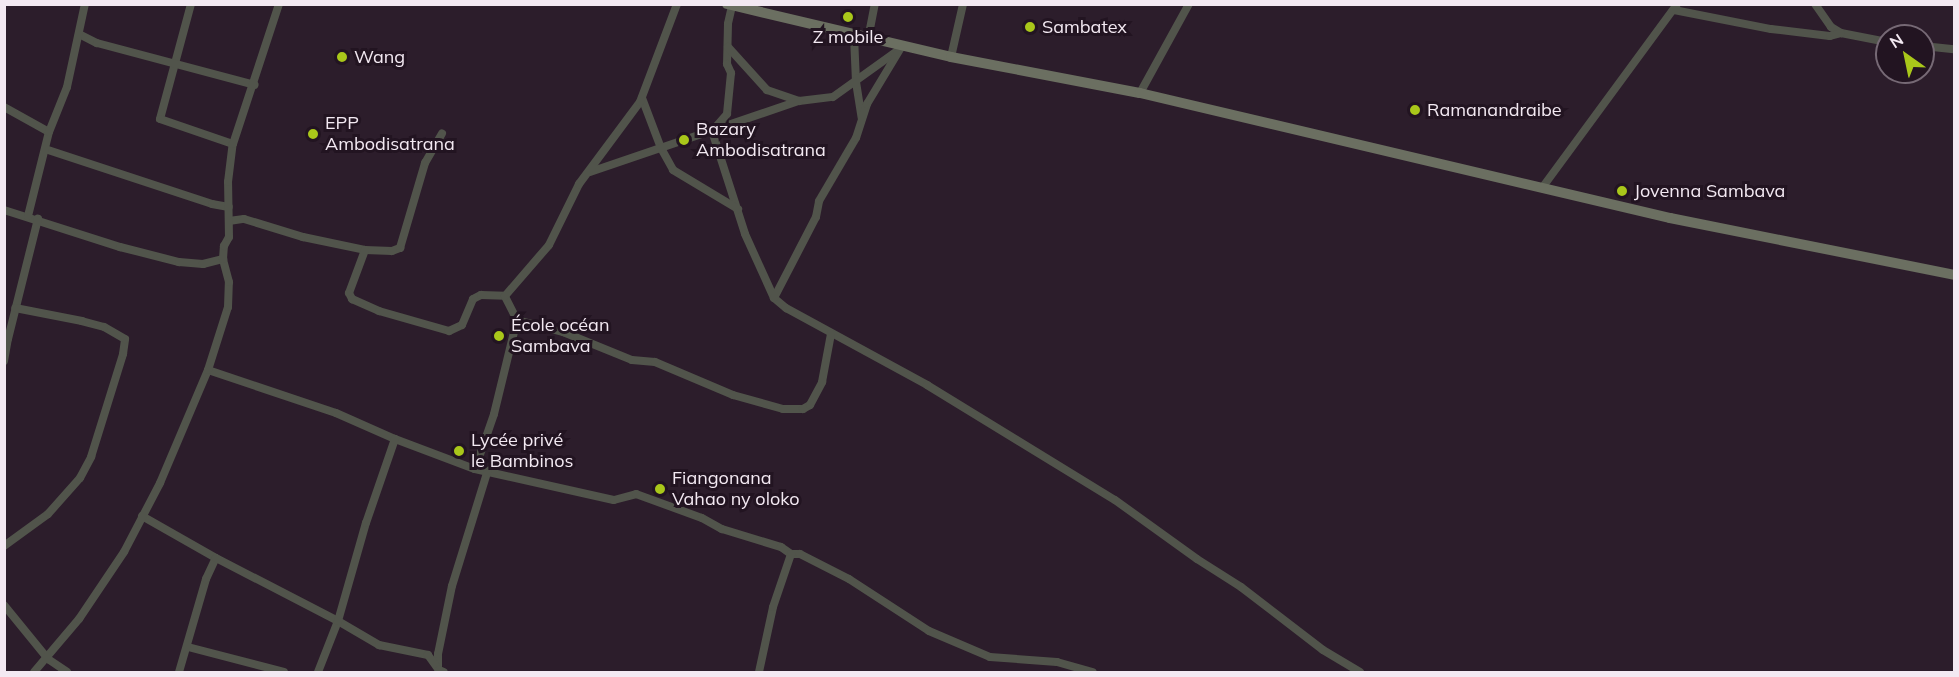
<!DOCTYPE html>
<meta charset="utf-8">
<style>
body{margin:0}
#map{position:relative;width:1959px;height:677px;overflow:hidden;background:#2c1d2b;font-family:Mulish,sans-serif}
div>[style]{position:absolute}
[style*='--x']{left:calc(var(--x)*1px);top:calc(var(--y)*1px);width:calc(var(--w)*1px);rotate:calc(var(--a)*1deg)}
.minor>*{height:8px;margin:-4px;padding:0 4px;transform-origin:4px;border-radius:4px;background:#51544b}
.secondary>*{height:10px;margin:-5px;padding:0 5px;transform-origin:5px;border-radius:5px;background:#6b6f61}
.dots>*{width:16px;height:16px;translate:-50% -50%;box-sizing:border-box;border:3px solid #221421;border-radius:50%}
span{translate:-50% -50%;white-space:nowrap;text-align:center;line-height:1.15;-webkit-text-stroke:6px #221421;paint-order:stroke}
.poi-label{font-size:18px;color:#f3e9f2}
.left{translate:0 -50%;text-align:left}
.frame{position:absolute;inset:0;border:6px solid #f3e9f2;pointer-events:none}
.north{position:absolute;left:1875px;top:24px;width:60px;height:60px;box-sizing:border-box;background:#221421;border:2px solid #766975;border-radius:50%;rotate:327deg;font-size:16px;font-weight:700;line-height:24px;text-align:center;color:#f3e9f2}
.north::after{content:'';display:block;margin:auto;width:21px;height:27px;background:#a9c71a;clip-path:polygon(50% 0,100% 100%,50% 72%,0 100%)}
</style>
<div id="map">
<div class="minor">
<i style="--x:191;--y:4;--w:119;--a:105.1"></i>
<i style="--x:160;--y:119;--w:77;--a:18.9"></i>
<i style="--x:1815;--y:4;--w:28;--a:55"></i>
<i style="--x:1831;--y:27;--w:12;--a:31"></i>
<i style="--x:1841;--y:33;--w:47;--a:11.1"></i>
<i style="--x:732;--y:6;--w:18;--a:103"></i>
<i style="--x:728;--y:24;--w:40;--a:91.4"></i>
<i style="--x:727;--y:64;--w:10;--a:66"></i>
<i style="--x:731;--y:73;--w:41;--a:95.6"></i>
<i style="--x:727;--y:114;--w:23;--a:131"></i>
<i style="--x:712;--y:131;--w:108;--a:72.2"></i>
<i style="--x:745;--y:234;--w:70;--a:65.6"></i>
<i style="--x:774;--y:298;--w:16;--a:40"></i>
<i style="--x:786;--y:308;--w:161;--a:28.6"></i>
<i style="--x:927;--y:385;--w:220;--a:31.5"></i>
<i style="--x:1115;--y:500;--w:101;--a:35.7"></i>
<i style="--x:1197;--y:559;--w:52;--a:32.5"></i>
<i style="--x:1241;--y:587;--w:103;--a:37.5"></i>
<i style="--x:1323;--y:650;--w:43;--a:30.7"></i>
<i style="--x:1674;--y:10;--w:99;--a:11.1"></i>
<i style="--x:1771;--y:29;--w:59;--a:6.8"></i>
<i style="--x:1830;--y:36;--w:11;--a:-15"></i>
<i style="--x:79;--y:34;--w:20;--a:27"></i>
<i style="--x:97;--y:43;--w:163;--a:14.9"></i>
<i style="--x:854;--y:36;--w:46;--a:87.5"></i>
<i style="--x:856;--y:82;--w:36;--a:81"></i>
<i style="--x:868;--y:39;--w:36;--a:-79"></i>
<i style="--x:1923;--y:46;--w:31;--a:6"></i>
<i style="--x:728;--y:47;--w:58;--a:47.8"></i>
<i style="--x:767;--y:90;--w:34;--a:19"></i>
<i style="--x:799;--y:101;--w:34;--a:-7"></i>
<i style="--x:833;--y:97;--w:79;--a:-35.7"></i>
<i style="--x:951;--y:57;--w:54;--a:-77.2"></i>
<i style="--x:1140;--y:93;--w:102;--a:-61.2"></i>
<i style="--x:642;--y:98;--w:53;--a:69.2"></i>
<i style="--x:661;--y:148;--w:25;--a:61"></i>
<i style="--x:673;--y:170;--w:76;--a:31"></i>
<i style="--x:4;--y:107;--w:51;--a:29.1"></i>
<i style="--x:45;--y:149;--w:176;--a:18.2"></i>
<i style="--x:212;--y:204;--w:17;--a:10"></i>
<i style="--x:590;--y:172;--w:221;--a:-18.8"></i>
<i style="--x:1542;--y:188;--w:228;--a:-53.7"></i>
<i style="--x:4;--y:210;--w:122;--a:17.7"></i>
<i style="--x:120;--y:247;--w:61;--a:14.3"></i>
<i style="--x:179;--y:262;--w:24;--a:5"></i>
<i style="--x:203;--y:264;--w:21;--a:-14"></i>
<i style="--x:28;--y:216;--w:87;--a:-76"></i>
<i style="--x:49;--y:132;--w:48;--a:-68.2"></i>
<i style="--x:67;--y:87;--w:85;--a:-77.8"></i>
<i style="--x:229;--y:221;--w:15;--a:-8"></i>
<i style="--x:244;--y:219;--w:62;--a:17"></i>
<i style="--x:303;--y:237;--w:63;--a:11.8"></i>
<i style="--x:365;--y:250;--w:27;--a:2"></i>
<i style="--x:392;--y:251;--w:9;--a:-21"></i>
<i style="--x:400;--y:248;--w:89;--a:-73.6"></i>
<i style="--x:425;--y:163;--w:34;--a:-60"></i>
<i style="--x:365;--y:250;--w:46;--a:110.4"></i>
<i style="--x:349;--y:293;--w:7;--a:63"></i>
<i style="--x:352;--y:299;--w:30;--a:24"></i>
<i style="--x:379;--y:311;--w:73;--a:15.9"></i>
<i style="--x:449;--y:331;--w:14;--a:-25"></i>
<i style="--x:462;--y:325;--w:28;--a:-67"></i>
<i style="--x:473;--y:299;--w:9;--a:-27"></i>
<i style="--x:481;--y:295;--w:24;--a:2"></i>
<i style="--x:774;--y:298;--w:91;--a:-62.6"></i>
<i style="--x:816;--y:217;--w:16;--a:-79"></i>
<i style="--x:819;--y:201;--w:73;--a:-59.6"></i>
<i style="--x:856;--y:138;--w:36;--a:-72"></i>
<i style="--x:867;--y:104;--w:68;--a:-58.9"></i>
<i style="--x:517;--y:320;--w:48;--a:14.6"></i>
<i style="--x:563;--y:332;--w:74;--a:22.1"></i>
<i style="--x:632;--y:360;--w:23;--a:5"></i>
<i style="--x:655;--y:362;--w:85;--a:22.9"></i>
<i style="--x:733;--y:395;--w:52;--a:15.6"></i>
<i style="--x:783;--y:409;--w:20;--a:0"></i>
<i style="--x:803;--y:409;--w:8;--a:-30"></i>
<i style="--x:810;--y:405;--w:26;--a:-62"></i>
<i style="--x:822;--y:382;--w:49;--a:-79.4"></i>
<i style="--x:4;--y:361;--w:22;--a:-80"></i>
<i style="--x:8;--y:339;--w:124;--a:-76"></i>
<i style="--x:208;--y:370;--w:135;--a:18.6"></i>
<i style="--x:336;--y:413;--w:64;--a:23.8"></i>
<i style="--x:395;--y:439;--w:85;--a:20.6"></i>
<i style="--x:475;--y:469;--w:142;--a:12.6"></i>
<i style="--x:614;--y:500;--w:23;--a:-15"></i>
<i style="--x:636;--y:494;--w:70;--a:20"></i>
<i style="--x:702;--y:518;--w:23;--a:29"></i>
<i style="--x:722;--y:529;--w:62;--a:17"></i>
<i style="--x:781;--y:547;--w:12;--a:35"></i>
<i style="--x:791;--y:554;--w:9;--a:0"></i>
<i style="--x:800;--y:554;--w:55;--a:27"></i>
<i style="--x:849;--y:579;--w:95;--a:33"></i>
<i style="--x:929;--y:631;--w:66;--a:23.1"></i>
<i style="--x:990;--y:657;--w:67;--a:4.3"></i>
<i style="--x:1057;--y:662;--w:37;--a:16"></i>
<i style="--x:475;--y:469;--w:58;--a:-70.9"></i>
<i style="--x:494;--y:414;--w:97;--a:-76.3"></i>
<i style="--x:517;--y:320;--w:27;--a:-117"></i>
<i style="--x:505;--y:296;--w:67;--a:-49.2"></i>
<i style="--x:549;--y:245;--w:68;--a:-63.8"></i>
<i style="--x:579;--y:184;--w:102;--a:-53.4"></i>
<i style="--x:640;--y:102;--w:105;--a:-69.3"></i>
<i style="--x:142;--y:516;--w:85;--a:29.6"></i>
<i style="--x:4;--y:546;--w:54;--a:-36"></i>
<i style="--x:48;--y:514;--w:48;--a:-48.4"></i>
<i style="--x:80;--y:478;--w:24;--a:-62"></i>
<i style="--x:91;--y:457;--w:108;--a:-72.7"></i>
<i style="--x:123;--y:354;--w:15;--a:-82"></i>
<i style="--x:125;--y:339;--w:24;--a:-150"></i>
<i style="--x:104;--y:327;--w:23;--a:-165"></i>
<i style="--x:82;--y:321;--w:68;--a:-169"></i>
<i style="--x:4;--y:605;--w:70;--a:50.8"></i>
<i style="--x:48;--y:659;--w:23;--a:34"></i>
<i style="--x:188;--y:647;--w:99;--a:14.6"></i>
<i style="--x:438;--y:668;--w:14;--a:-90"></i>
<i style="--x:438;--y:654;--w:69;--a:-78.4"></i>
<i style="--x:452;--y:586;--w:121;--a:-72.8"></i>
<i style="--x:34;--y:672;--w:70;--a:-49.7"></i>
<i style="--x:79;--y:619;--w:81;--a:-56.1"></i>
<i style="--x:124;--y:552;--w:78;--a:-62.4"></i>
<i style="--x:160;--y:483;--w:123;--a:-67"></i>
<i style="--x:208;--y:370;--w:66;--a:-72.4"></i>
<i style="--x:228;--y:307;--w:25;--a:-88"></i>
<i style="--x:229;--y:282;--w:24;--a:-105"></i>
<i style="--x:223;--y:259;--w:13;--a:-86"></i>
<i style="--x:224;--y:246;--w:10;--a:-61"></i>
<i style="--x:229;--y:237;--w:55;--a:-91"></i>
<i style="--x:228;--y:182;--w:38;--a:-83"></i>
<i style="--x:233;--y:144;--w:147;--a:-71.8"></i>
<i style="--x:179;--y:672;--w:97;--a:-73.8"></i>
<i style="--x:206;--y:579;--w:23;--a:-65"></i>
<i style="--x:216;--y:558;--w:137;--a:27.3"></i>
<i style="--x:338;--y:621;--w:48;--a:30.3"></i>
<i style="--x:379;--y:645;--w:50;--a:11.5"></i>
<i style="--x:428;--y:655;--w:19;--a:54"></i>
<i style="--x:439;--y:670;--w:5;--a:22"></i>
<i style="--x:318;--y:672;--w:55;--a:-68.6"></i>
<i style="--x:338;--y:621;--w:102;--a:-74.1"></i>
<i style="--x:366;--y:523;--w:89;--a:-71"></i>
<i style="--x:759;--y:672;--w:66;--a:-77.8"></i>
<i style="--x:773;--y:607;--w:56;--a:-71.2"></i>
</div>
<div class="secondary">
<i style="--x:727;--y:4;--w:230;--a:13.3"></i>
<i style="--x:951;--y:57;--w:192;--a:10.8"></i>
<i style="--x:1140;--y:93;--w:545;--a:13.27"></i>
<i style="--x:1670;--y:218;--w:290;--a:11.3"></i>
</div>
<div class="dots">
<i style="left:848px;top:17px;background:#a9c71a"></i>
<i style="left:1030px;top:27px;background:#a9c71a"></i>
<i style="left:342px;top:57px;background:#a9c71a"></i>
<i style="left:1415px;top:110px;background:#a9c71a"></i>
<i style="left:313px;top:134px;background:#a9c71a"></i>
<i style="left:684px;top:140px;background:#a9c71a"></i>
<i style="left:1622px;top:191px;background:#a9c71a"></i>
<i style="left:499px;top:336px;background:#a9c71a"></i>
<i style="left:459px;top:451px;background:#a9c71a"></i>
<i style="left:660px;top:489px;background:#a9c71a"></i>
</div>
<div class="poi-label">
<span class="left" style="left:1042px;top:27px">Sambatex</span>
<span style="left:848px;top:37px">Z mobile</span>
<span class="left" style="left:354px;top:57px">Wang</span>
<span class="left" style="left:1427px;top:110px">Ramanandraibe</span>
<span class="left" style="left:325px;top:134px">EPP<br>Ambodisatrana</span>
<span class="left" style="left:696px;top:140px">Bazary<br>Ambodisatrana</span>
<span class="left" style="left:1634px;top:191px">Jovenna Sambava</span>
<span class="left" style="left:511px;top:336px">École océan<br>Sambava</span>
<span class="left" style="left:471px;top:451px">Lycée privé<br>le Bambinos</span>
<span class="left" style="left:672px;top:489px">Fiangonana<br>Vahao ny oloko</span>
</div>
<div class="frame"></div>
<div class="north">N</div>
</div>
